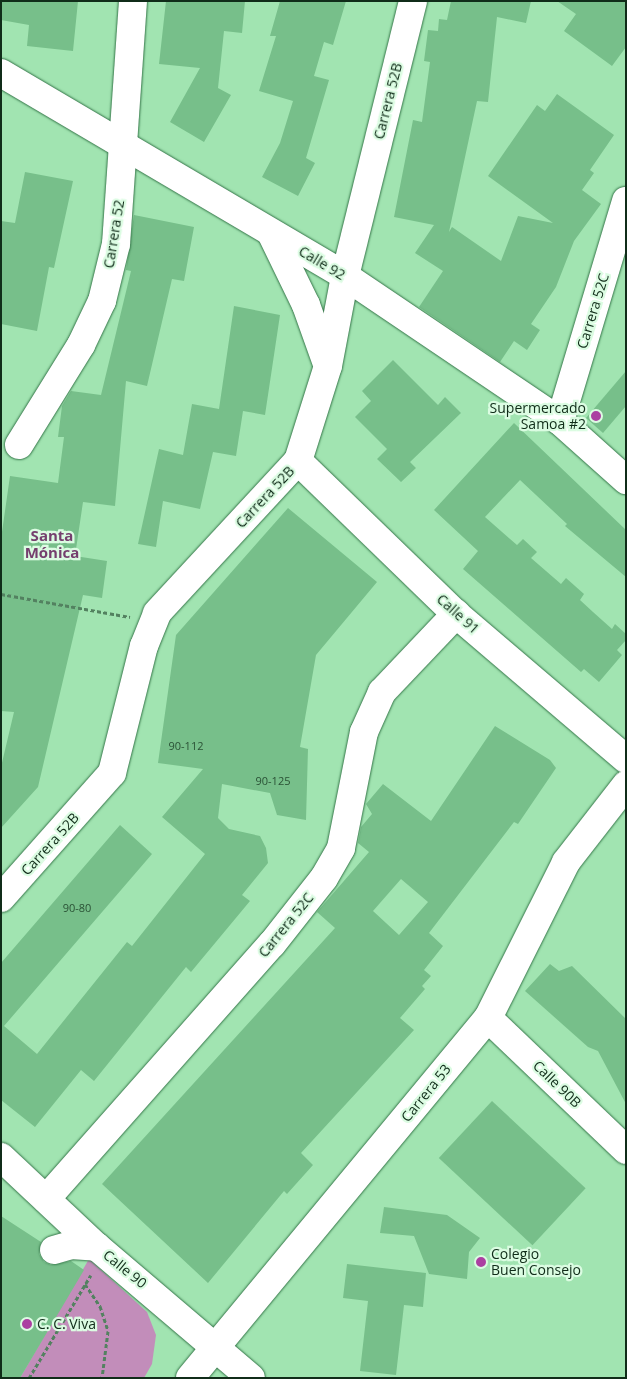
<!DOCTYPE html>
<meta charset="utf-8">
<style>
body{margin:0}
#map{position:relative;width:627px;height:1379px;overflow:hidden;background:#a1e4b1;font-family:"Open Sans",sans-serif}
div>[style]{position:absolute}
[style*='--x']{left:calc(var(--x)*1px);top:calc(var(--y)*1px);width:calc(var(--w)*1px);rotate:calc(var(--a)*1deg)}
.green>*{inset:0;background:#c28dba}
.building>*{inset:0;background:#77bf8a;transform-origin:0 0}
.path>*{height:3px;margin-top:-1.5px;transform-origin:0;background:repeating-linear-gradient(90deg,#538160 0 4px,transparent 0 6.5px)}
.roads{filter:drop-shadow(0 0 1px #347548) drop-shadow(0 0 1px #347548)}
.minor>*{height:28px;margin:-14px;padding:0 14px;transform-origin:14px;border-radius:14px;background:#fff}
.major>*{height:28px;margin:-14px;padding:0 14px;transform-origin:14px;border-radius:14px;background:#fff}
.dots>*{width:14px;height:14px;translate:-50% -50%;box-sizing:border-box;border:2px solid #dbfce2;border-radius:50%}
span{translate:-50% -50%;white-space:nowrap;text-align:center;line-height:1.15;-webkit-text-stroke:4.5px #dbfce2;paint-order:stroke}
.number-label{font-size:11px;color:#2a5135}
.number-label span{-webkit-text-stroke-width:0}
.street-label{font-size:14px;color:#102c19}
.poi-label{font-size:14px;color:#102c19}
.right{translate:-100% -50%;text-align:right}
.left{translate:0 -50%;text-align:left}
.neighbourhood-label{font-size:15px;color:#753f6e;font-weight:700}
.frame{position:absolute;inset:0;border:2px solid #102c19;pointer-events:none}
</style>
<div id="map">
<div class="green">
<i style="clip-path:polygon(89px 1259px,147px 1312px,156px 1335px,152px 1364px,144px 1378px,20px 1378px)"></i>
</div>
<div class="building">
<i style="clip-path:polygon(1px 1px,78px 1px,73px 51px,27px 46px,29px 25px,1px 20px)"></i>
<i style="clip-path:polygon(166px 1px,245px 1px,242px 33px,224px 31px,218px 88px,231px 95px,204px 142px,170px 122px,200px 68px,159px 64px)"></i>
<i style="clip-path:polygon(280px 1px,346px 1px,333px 45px,324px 42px,314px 76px,329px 80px,306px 158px,315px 163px,298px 196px,262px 177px,280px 143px,293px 101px,259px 91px,276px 36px,270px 36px)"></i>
<i style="clip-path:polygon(451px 1px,531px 1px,526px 23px,497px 17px,488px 102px,477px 101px,449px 232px,452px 227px,501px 261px,518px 216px,553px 223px,488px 176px,537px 105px,545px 111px,557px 94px,614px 135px,590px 170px,594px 173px,582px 190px,601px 204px,574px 241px,556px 287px,531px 324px,540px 330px,527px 350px,514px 341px,500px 362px,419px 307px,443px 271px,415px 253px,434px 225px,394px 217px,413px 120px,422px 122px,430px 62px,424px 61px,428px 30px,438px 31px,439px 19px,447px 20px)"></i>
<i style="clip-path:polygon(557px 1px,626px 1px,626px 47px,612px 66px,564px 31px,576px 14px)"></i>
<i style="clip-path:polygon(25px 172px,73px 181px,54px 268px,49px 267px,37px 331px,1px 324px,1px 221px,15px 223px)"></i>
<i style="clip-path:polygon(134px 215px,194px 227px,184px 281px,172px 279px,147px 386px,126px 381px,115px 506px,83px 502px,75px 556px,107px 561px,102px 598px,83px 595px,38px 787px,1px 828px,1px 767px,14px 712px,1px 711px,1px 539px,10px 476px,58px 483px,64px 437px,58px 437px,62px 406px,71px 391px,101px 395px,131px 271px,126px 270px)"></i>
<i style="clip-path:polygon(234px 306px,280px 315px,265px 415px,243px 411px,236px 456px,213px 452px,200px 509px,163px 501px,156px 547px,138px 544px,159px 449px,183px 455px,192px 404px,219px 409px)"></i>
<i style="clip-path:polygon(393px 360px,438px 405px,445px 397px,461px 413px,410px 462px,416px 468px,401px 482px,377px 459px,387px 449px,355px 417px,371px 401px,362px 391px)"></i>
<i style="clip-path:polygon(626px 371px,626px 406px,603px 433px,586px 418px)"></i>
<i style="clip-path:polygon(514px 423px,626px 530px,626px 577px,565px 526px,567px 524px,520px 480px,485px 517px,517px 545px,523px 539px,537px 552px,531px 558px,561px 584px,566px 578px,584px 594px,580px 600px,593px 612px,612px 629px,615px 624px,626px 634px,626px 640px,617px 650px,622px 655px,599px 682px,584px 669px,581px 672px,463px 569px,478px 551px,434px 510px)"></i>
<i style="clip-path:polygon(288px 508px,377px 582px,316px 655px,300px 747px,308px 749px,306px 820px,277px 815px,270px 793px,222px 784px,218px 818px,229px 829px,260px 836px,266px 848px,268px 863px,242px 895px,250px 901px,191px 972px,186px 967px,94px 1081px,81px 1070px,35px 1127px,1px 1100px,1px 963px,120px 825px,152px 854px,4px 1026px,37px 1054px,127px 942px,132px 946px,205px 854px,162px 817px,203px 769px,158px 763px,176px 635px)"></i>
<i style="clip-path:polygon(evenodd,495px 726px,550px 760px,556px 768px,518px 824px,514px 822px,429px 933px,443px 946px,424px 970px,431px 976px,422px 986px,425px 989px,400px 1018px,414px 1030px,301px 1153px,313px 1165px,287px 1194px,284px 1191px,208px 1283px,102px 1184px,335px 928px,317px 912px,369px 852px,358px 843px,361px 827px,372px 814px,366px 804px,383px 784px,431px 821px,495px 726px,401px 879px,428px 902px,399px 935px,373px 911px,401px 879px)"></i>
<i style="clip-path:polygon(550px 964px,559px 971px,572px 966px,626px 1019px,626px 1104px,598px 1051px,588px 1047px,525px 991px)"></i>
<i style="left:492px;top:1101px;width:128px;height:78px;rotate:43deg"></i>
<i style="clip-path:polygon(384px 1207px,447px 1215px,480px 1238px,469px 1252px,467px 1279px,429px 1274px,414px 1236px,380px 1233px)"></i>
<i style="clip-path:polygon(1px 1216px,41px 1242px,39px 1254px,44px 1262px,51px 1265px,71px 1261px,84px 1270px,20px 1378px,1px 1378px)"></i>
<i style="clip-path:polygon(347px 1264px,426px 1273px,423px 1307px,404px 1305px,396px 1375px,360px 1371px,368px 1301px,343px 1298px)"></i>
</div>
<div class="path">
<i style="--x:1;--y:594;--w:131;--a:10.1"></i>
<i style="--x:85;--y:1284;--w:27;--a:56"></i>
<i style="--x:100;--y:1306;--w:26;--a:72"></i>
<i style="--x:108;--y:1331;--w:47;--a:97.3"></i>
<i style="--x:29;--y:1378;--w:120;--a:-59"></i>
</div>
<div class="roads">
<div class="minor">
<i style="--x:1;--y:73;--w:399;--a:30.5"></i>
<i style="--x:345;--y:276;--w:259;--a:34"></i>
<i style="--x:560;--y:421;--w:89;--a:41.8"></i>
<i style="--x:271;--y:233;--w:80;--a:64.1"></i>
<i style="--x:306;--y:305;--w:63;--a:70.4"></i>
<i style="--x:560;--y:421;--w:230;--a:-73.3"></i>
<i style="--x:19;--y:445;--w:118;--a:-58.2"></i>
<i style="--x:81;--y:345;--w:49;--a:-64.5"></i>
<i style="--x:102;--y:301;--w:59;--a:-76.2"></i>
<i style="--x:116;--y:244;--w:244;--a:-86"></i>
<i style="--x:298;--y:461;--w:220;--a:44.1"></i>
<i style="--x:456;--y:614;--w:223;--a:40.5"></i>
<i style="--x:1;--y:898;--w:167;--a:-48.4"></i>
<i style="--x:112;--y:773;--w:131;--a:-75.9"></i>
<i style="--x:144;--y:646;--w:35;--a:-68"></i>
<i style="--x:157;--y:613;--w:207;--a:-47.2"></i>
<i style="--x:298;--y:461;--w:100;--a:-72.5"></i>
<i style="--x:328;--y:366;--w:92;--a:-79.3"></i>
<i style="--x:345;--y:276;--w:283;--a:-76.1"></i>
<i style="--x:488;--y:1018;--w:191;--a:43.7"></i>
<i style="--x:1;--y:1157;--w:132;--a:43.2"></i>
<i style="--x:97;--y:1247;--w:202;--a:40.4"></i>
<i style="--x:46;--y:1199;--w:341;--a:-48.5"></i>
<i style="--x:272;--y:944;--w:84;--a:-51.8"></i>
<i style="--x:324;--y:878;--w:34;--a:-60"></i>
<i style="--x:341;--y:848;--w:118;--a:-78.8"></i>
<i style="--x:364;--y:732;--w:44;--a:-65.8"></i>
<i style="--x:382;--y:692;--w:108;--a:-46.5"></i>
<i style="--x:54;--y:1250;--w:18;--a:-16"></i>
<i style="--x:71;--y:1245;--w:26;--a:4"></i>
</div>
<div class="major">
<i style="--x:190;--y:1378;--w:467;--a:-50.4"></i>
<i style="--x:488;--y:1018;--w:174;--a:-63.4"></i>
<i style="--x:566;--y:862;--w:98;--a:-52.1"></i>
</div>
</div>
<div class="dots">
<i style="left:596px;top:416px;background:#ab40a1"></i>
<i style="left:481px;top:1262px;background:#ab40a1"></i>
<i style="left:27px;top:1324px;background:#ab40a1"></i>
</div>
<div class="number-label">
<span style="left:186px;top:746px">90-112</span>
<span style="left:273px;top:781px">90-125</span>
<span style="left:77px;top:908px">90-80</span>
</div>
<div class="street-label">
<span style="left:388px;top:101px;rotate:-76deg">Carrera 52B</span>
<span style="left:114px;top:234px;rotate:-81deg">Carrera 52</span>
<span style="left:322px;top:263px;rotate:31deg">Calle 92</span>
<span style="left:593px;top:311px;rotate:-73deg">Carrera 52C</span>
<span style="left:265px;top:497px;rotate:-47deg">Carrera 52B</span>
<span style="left:458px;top:614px;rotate:42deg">Calle 91</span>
<span style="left:50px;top:844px;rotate:-48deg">Carrera 52B</span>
<span style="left:286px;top:925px;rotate:-51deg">Carrera 52C</span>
<span style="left:557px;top:1084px;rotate:44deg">Calle 90B</span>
<span style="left:426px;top:1093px;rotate:-51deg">Carrera 53</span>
<span style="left:125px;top:1269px;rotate:39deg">Calle 90</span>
</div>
<div class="poi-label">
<span class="right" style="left:586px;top:416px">Supermercado<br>Samoa #2</span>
<span class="left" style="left:491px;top:1262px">Colegio<br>Buen Consejo</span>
<span class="left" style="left:37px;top:1324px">C. C. Viva</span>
</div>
<div class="neighbourhood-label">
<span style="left:52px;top:544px">Santa<br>Mónica</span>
</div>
<div class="frame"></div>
</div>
